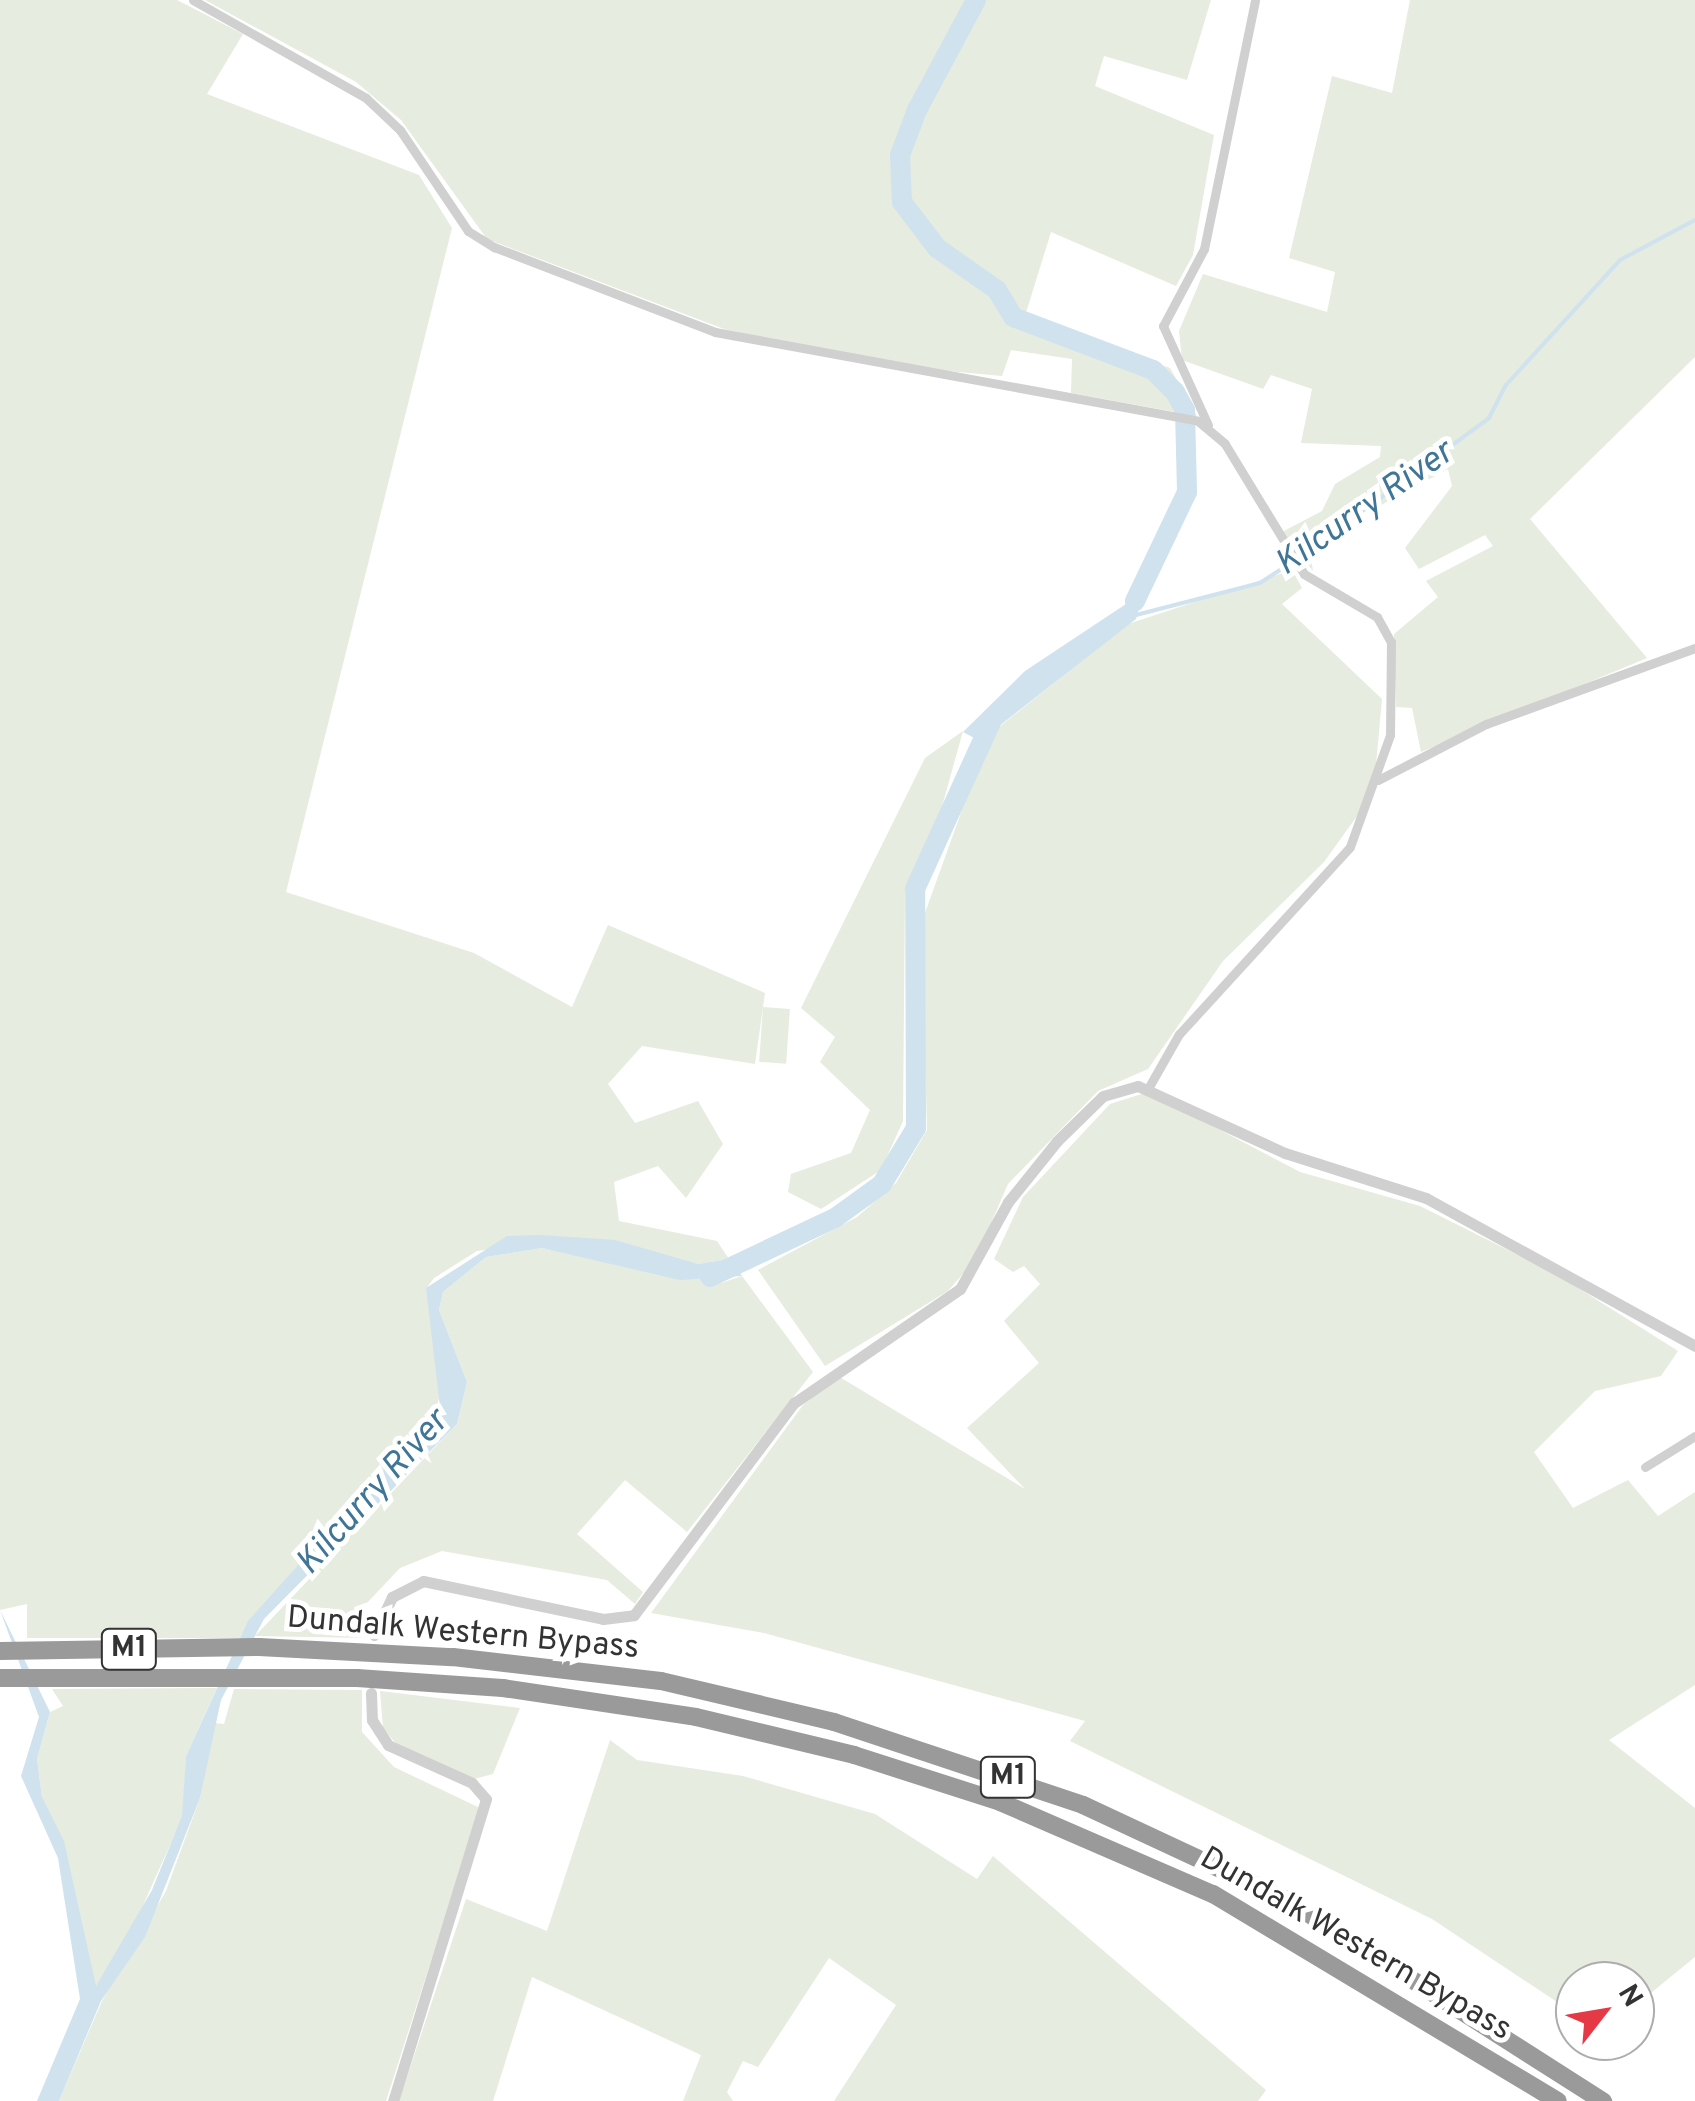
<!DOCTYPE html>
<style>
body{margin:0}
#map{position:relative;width:1695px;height:2101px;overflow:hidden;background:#fff;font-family:Overpass,sans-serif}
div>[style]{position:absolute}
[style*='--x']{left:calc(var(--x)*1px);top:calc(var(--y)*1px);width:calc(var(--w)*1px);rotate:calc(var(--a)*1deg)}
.green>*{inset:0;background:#e6ecdf;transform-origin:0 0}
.water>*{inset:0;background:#cfe2ee}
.stream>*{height:4px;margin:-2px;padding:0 2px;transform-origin:2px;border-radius:2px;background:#cfe2ee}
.river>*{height:20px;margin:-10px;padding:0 10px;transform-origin:10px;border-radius:10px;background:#cfe2ee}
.minor>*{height:9px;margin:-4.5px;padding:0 4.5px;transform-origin:4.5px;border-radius:4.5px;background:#d0d0d0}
.tertiary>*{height:11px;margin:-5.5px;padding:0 5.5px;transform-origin:5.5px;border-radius:5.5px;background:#d0d0d0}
.motorway>*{height:18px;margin:-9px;padding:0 9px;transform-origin:9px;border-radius:9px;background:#9a9a9a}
span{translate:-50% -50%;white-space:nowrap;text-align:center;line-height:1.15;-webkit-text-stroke:10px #fff;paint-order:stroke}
.shield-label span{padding:2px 8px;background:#fff;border:2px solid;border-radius:8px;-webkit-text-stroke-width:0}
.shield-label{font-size:30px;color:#333;font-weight:700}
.street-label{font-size:32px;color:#333}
.water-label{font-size:35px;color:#3f7597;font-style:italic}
.north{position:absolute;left:1555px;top:1961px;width:100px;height:100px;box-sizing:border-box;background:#fff;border:2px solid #adadad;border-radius:50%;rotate:59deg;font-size:28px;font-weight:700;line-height:40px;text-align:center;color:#333}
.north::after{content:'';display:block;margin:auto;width:35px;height:45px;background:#e63946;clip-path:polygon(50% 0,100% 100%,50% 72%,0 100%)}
</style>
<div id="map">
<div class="green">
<i style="clip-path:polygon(0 0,177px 0,243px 34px,207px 94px,419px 175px,452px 228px,286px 892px,474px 953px,572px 1007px,608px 925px,765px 993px,755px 1064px,642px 1046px,608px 1084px,635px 1123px,698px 1101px,723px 1144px,686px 1198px,658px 1166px,614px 1182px,619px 1221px,717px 1241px,729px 1259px,698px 1264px,575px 1238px,477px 1251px,434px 1278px,426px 1289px,443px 1379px,434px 1421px,353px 1500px,240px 1638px,27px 1638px,27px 1604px,0 1610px)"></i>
<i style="clip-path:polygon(205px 0,1211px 0,1187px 80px,1104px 56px,1095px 86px,1214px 135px,1193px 255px,1176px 286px,1051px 232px,1025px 316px,1170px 368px,1197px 416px,1071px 393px,1072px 359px,1011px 350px,1002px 376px,893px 366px,724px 329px,487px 239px,401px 120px,356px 82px)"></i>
<i style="clip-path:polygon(1410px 0,1695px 0,1695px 357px,1530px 519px,1647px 658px,1421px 752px,1412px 708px,1396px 707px,1394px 634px,1438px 597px,1426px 581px,1493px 546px,1485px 535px,1419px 569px,1405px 548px,1452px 486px,1448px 469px,1372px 510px,1360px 507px,1309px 545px,1313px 571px,1282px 532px,1322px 511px,1335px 484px,1380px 457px,1381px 446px,1301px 443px,1312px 389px,1271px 375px,1263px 389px,1182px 360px,1179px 331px,1203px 274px,1327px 312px,1335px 272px,1289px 258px,1332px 76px,1392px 93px)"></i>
<i style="clip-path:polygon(1292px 570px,1302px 588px,1282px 604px,1382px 699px,1375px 776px,1357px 816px,1324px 862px,1223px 961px,1148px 1069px,1098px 1091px,1008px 1184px,975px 1260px,948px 1291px,825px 1366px,758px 1270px,857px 1217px,896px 1183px,927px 1130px,921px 924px,989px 735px,1128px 624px)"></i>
<i style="clip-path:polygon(963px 731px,938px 821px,905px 888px,903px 1121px,881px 1170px,821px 1209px,788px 1192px,791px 1174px,851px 1153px,870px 1110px,820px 1062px,835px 1037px,801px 1008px,925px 758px)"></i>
<i style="left:763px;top:1007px;width:27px;height:55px;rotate:4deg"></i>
<i style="clip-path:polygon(1148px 1092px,1300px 1172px,1420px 1206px,1556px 1274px,1678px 1351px,1661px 1376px,1595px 1391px,1534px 1452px,1573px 1508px,1628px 1480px,1658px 1516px,1695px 1492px,1695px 1685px,1609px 1740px,1695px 1808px,1695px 1957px,1635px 2006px,1635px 1981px,1575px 1981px,1575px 2014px,1432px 1919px,1070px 1741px,1085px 1721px,764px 1633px,651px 1613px,803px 1405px,838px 1376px,1025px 1489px,967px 1428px,1039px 1363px,1004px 1321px,1040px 1284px,1024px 1266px,1013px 1272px,994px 1259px,1023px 1197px,1110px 1104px)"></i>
<i style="clip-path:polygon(542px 1248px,721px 1283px,742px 1276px,813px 1372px,687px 1532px,625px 1480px,577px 1534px,643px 1592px,635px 1604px,607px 1580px,442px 1551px,400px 1568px,367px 1603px,365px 1638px,255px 1636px,457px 1424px,467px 1382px,439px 1310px,443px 1292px,486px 1257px)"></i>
<i style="clip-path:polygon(217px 1688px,186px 1756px,183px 1816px,123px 1950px,95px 1987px,42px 1797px,37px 1759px,50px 1712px,63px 1706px,52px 1689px)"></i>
<i style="clip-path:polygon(234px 1689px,362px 1690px,362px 1732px,394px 1767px,480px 1808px,386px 2101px,59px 2101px,102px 2001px,166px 1891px,200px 1798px,214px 1723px,224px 1724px)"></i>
<i style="clip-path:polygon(380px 1691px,520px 1708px,493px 1774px,474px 1779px,398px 1746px,383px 1728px)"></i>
<i style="clip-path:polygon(610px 1740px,637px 1760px,743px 1776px,875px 1814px,977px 1879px,993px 1856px,1266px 2090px,1258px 2101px,834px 2101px,896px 2005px,829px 1958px,758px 2067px,743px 2061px,727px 2092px,733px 2101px,683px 2101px,701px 2055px,532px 1977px,493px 2101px,399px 2101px,466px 1899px,547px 1931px)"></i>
</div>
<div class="water">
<i style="clip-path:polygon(1139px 575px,1147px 580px,1136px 619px,980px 741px,963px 732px,1025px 671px,1126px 604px)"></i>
<i style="clip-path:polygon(541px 1235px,615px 1240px,698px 1264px,729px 1259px,742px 1276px,680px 1280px,542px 1248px,486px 1257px,443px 1292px,439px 1310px,467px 1382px,457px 1424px,264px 1619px,221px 1700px,200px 1798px,145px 1937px,101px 2001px,59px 2101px,37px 2101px,80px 1999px,58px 1858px,21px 1776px,39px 1717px,0 1610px,50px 1712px,37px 1759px,42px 1797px,64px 1841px,96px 1986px,152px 1890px,182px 1816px,186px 1756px,248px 1621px,440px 1407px,426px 1288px,507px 1236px)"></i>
</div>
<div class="stream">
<i style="--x:1136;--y:615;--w:128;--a:-14.5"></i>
<i style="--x:1260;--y:583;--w:48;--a:-33"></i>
<i style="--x:1300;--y:557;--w:235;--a:-36.3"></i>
<i style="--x:1489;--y:418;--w:37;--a:-63"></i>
<i style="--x:1506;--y:385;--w:169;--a:-47.6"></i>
<i style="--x:1620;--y:260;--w:85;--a:-28.1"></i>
</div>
<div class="river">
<i style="--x:976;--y:0;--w:125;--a:118.2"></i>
<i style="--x:917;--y:110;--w:48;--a:110.7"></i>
<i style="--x:900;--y:155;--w:47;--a:87.6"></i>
<i style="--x:902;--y:202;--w:58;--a:52.7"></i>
<i style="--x:937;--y:248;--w:73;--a:35"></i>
<i style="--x:997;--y:290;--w:31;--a:59"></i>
<i style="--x:1013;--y:317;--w:150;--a:20.7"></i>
<i style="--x:1153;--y:370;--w:31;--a:45"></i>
<i style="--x:1175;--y:392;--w:21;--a:61"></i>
<i style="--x:1185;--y:410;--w:82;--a:88.6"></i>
<i style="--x:1187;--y:492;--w:121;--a:115.5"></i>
<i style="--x:710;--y:1277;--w:138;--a:-25.3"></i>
<i style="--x:835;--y:1218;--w:58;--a:-35.9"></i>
<i style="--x:882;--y:1184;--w:66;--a:-58.7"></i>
<i style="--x:916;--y:1128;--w:239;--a:-90.2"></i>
<i style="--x:915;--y:889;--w:188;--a:-65.5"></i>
</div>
<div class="minor">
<i style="--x:193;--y:0;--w:199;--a:29.5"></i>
<i style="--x:366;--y:98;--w:47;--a:43.3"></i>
<i style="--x:400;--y:130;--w:122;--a:56"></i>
<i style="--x:468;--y:231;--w:31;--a:32"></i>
<i style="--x:494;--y:247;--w:237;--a:21"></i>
<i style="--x:715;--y:332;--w:491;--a:10.4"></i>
<i style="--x:1198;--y:421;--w:35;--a:40"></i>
<i style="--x:1225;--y:444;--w:152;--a:58.7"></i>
<i style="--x:1304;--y:574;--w:85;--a:30.5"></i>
<i style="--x:1377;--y:617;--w:29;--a:61"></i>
<i style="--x:1391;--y:642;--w:93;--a:90.6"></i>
<i style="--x:1390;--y:735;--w:119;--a:109.7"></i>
<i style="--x:1350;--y:847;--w:253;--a:132.4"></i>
<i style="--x:1179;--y:1034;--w:59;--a:119.6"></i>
<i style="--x:1208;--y:425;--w:109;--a:-114.4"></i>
<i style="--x:1163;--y:326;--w:87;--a:-62"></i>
<i style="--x:1204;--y:249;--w:254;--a:-78.4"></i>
<i style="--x:1378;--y:780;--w:122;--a:-27.4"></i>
<i style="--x:1486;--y:724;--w:222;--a:-20"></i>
<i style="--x:1645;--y:1467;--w:59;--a:-31.8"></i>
</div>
<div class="tertiary">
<i style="--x:374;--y:1635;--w:42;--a:-64.7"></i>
<i style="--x:392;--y:1597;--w:35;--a:-27"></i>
<i style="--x:423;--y:1581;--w:184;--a:11.9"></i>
<i style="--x:603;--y:1619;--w:31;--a:-7"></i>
<i style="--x:634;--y:1615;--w:266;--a:-53"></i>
<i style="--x:794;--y:1403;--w:201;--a:-34.5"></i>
<i style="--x:960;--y:1289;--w:99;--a:-61.1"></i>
<i style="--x:1008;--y:1202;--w:78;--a:-51.2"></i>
<i style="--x:1057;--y:1141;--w:64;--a:-44.4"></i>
<i style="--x:1103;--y:1096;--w:36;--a:-16"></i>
<i style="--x:1138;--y:1086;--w:162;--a:24.5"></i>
<i style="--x:1285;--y:1153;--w:148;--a:17.7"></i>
<i style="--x:1426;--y:1198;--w:307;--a:28.8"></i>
<i style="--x:371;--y:1693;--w:27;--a:88"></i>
<i style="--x:372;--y:1720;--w:30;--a:57"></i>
<i style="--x:388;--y:1745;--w:92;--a:24.3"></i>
<i style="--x:472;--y:1783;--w:21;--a:49"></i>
<i style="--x:486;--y:1799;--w:316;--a:107.1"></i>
</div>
<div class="motorway">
<i style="--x:0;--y:1651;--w:259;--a:-0.9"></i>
<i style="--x:259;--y:1647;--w:194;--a:3"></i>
<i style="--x:453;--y:1657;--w:209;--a:6.6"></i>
<i style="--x:661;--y:1681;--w:178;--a:13.3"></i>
<i style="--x:834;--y:1722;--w:262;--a:18.4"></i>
<i style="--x:1083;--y:1805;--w:225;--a:25"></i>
<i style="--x:1287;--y:1900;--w:375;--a:32.5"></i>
<i style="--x:0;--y:1678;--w:357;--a:0"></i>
<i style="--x:357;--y:1678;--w:146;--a:3.9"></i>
<i style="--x:503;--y:1688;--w:195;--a:8.5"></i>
<i style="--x:696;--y:1717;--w:163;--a:13.5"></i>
<i style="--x:854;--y:1755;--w:153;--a:17.8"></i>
<i style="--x:1000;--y:1802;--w:232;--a:23.4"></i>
<i style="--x:1213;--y:1894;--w:402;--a:31"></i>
</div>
<div class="shield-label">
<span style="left:129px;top:1649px">M1</span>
<span style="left:1008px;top:1777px">M1</span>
</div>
<div class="street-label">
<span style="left:463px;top:1634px;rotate:5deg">Dundalk Western Bypass</span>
<span style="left:1355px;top:1945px;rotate:30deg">Dundalk Western Bypass</span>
</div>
<div class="water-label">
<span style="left:1365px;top:509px;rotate:-35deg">Kilcurry River</span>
<span style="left:373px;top:1493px;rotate:-48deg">Kilcurry River</span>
</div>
<div class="north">N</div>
</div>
